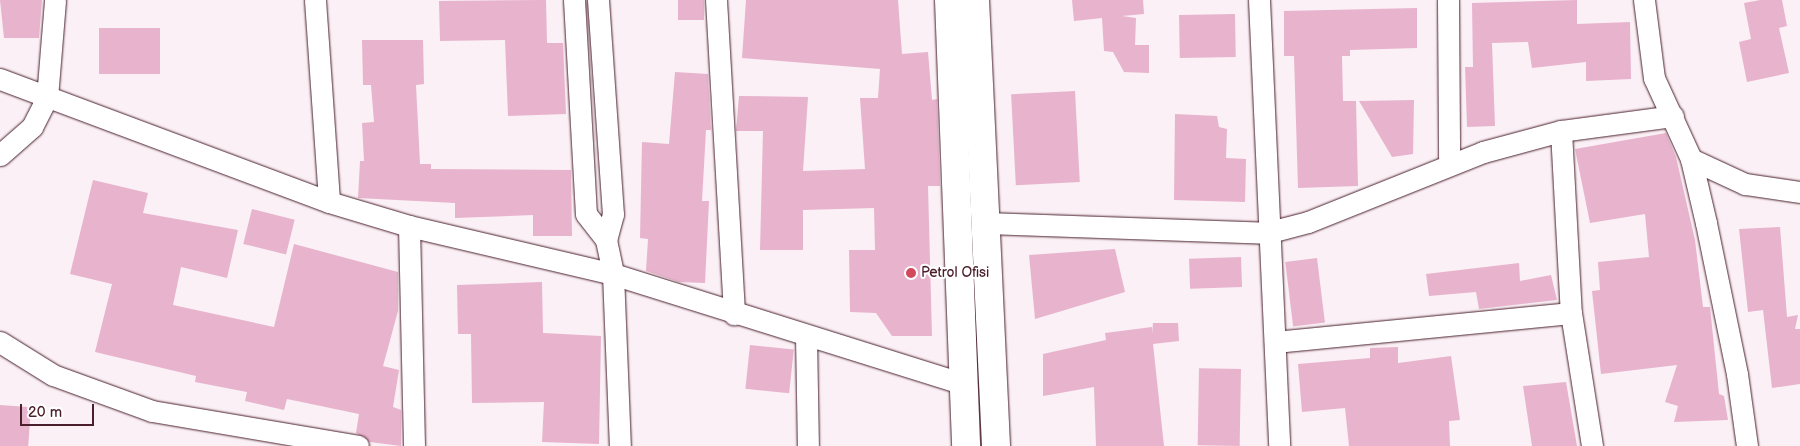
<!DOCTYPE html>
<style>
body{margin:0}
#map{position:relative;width:1800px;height:446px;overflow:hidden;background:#faf0f5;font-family:"Balsamiq Sans",sans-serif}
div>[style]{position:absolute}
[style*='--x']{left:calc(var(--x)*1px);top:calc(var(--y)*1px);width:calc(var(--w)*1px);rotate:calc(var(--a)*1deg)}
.building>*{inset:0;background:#e8b3cd;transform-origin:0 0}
.roads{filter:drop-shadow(0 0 1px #4a1f2b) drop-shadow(0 0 1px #4a1f2b)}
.street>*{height:21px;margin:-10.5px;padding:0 10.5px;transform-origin:10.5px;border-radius:10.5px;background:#fff}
.secondary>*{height:28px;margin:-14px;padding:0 14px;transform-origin:14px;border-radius:14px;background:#fff}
.dots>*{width:14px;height:14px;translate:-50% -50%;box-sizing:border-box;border:2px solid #fff;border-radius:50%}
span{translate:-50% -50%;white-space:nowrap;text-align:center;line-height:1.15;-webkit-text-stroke:4px #fff;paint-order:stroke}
.poi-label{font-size:14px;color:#4a1f2b}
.left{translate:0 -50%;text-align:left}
.scale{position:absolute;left:20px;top:404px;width:74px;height:22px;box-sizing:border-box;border:2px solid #4a1f2b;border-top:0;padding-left:6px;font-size:15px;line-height:18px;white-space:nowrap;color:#4a1f2b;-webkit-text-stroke:4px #fff;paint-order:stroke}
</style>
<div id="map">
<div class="building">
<i style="clip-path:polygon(0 0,42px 0,39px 38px,4px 38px)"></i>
<i style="clip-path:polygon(546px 0,547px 43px,563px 43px,566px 114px,508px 116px,505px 40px,440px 41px,439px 1px)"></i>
<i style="left:678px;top:0;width:26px;height:20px"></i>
<i style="clip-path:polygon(746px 0,898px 0,902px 54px,928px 52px,932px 100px,937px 99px,940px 186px,928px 186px,932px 336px,892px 336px,876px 313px,850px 312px,849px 250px,875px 250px,874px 208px,803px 210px,803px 250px,760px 250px,763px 131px,736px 131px,739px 96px,808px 97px,803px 171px,865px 169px,860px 98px,878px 98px,880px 69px,742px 58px)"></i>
<i style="clip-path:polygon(1072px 0,1143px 0,1144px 14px,1122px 16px,1136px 18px,1135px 45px,1149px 45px,1149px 73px,1124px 72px,1113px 52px,1104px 51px,1102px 18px,1074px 21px)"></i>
<i style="clip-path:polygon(1577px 0,1577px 24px,1630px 22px,1631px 79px,1586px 81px,1586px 62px,1532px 68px,1528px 42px,1492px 43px,1495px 126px,1467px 127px,1465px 67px,1473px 67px,1472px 3px)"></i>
<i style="clip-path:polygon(1760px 0,1782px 0,1787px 26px,1779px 28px,1789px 73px,1747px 82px,1739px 42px,1751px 39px,1744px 3px)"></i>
<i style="clip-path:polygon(1417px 8px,1417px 48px,1350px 50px,1350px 56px,1342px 56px,1343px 101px,1356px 101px,1358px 186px,1298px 188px,1294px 56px,1284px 56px,1284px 11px)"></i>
<i style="left:1235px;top:14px;width:43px;height:56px;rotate:89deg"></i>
<i style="left:99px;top:28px;width:61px;height:46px"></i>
<i style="clip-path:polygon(362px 40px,423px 40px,424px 84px,416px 85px,420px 164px,431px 164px,431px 169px,571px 170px,572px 236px,533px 236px,533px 215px,455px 218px,455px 203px,358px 198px,360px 161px,364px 161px,362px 123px,374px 122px,371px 85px,363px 85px)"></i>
<i style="clip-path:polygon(675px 72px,708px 74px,711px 130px,706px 130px,702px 201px,709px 201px,705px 283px,679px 282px,646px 271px,648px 239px,640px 238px,642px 142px,669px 144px)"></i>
<i style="left:1075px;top:91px;width:91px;height:64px;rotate:87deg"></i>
<i style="clip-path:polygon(1414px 100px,1413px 154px,1392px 157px,1359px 101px)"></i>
<i style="clip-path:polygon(1175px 114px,1217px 116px,1219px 127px,1227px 129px,1226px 158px,1246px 159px,1245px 202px,1174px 200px)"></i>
<i style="clip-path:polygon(1666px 133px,1676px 157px,1695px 240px,1703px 307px,1710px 307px,1719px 394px,1724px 396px,1728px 420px,1674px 422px,1678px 406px,1665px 402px,1677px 365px,1601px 374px,1592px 291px,1600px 290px,1598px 262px,1649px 257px,1645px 214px,1590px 223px,1575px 149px)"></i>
<i style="clip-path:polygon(93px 180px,148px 193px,143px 213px,238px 230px,227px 278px,181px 267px,173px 305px,274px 327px,294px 244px,398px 272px,398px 311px,383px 366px,399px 370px,393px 407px,401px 410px,401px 446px,370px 442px,356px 433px,359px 414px,287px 399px,284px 410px,245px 401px,247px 392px,195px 382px,196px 376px,95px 352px,112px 284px,70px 274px)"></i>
<i style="left:252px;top:209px;width:44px;height:36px;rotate:14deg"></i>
<i style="clip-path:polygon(1780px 227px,1787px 317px,1798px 315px,1795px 329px,1800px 329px,1800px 384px,1772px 388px,1763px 310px,1748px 312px,1739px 229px)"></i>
<i style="clip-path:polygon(1115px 249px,1125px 292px,1035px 319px,1029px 255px)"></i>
<i style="left:1241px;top:257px;width:30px;height:52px;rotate:88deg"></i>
<i style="left:1317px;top:258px;width:65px;height:32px;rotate:83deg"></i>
<i style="clip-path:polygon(1519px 263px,1520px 281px,1551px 275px,1557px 300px,1479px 309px,1476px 292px,1429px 296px,1426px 274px)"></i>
<i style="clip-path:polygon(542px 282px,543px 333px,601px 336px,599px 444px,542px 442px,544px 402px,472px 403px,471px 334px,458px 334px,457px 285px)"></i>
<i style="clip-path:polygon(1153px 323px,1178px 323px,1179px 341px,1153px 344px,1164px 446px,1096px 446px,1094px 387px,1043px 396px,1043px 354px,1106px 340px,1105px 333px,1152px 327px,1152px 334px)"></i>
<i style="left:750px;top:345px;width:44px;height:44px;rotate:6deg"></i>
<i style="clip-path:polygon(1398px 347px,1398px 363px,1451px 356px,1460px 420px,1449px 421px,1450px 446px,1349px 446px,1345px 408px,1302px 412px,1298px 364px,1370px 358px,1370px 348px)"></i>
<i style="left:1241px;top:369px;width:77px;height:42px;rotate:91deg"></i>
<i style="clip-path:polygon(1566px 382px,1577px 446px,1532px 446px,1523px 386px)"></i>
<i style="left:0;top:405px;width:31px;height:41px;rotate:4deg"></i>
</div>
<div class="roads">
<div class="street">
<i style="--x:315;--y:0;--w:202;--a:86"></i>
<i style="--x:574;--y:0;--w:214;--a:86.8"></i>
<i style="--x:586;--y:214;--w:33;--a:52"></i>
<i style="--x:606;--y:240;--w:35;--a:78"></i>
<i style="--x:613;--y:274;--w:172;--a:87.7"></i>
<i style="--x:598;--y:0;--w:215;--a:86"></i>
<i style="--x:613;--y:214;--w:27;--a:105"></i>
<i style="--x:716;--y:0;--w:315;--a:86.7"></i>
<i style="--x:1259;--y:0;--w:446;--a:87.4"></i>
<i style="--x:1448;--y:0;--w:162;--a:89.6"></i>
<i style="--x:1644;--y:0;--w:79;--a:82.7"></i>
<i style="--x:1654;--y:78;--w:89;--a:65.4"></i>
<i style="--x:1691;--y:159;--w:66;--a:76.8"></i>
<i style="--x:1706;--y:223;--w:154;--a:78.4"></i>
<i style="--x:1737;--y:374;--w:73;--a:82.1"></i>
<i style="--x:0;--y:79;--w:351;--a:20.5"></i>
<i style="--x:329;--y:202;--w:84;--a:16.7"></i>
<i style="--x:409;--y:226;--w:210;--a:13.2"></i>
<i style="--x:613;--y:274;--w:369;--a:17.4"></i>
<i style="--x:1561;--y:131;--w:182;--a:86.9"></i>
<i style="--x:1571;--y:313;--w:135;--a:81"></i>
<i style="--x:0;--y:155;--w:43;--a:-41.2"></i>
<i style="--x:32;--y:127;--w:33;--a:-63"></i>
<i style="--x:47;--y:98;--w:98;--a:-85.3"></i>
<i style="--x:1691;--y:159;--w:60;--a:24.8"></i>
<i style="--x:1745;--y:184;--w:56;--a:8.3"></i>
<i style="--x:986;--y:223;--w:280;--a:2"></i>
<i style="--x:1266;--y:233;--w:43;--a:-14.7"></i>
<i style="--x:1308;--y:222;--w:188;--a:-21.8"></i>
<i style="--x:1483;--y:152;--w:81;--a:-15.1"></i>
<i style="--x:1561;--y:131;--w:113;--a:-7.6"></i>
<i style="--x:409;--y:226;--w:220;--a:88.7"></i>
<i style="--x:806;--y:336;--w:110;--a:89"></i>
<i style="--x:0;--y:342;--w:62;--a:31.9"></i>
<i style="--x:53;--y:375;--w:105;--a:20"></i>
<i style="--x:152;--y:411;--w:209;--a:9.6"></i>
<i style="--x:1275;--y:342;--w:297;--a:-5.6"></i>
</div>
<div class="secondary">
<i style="--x:949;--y:0;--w:446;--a:87.8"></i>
<i style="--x:975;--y:0;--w:446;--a:87.3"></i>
</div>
</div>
<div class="dots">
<i style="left:911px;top:273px;background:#d1495b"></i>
</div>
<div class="poi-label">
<span class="left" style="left:921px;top:273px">Petrol Ofisi</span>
</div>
<div class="scale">20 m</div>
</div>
